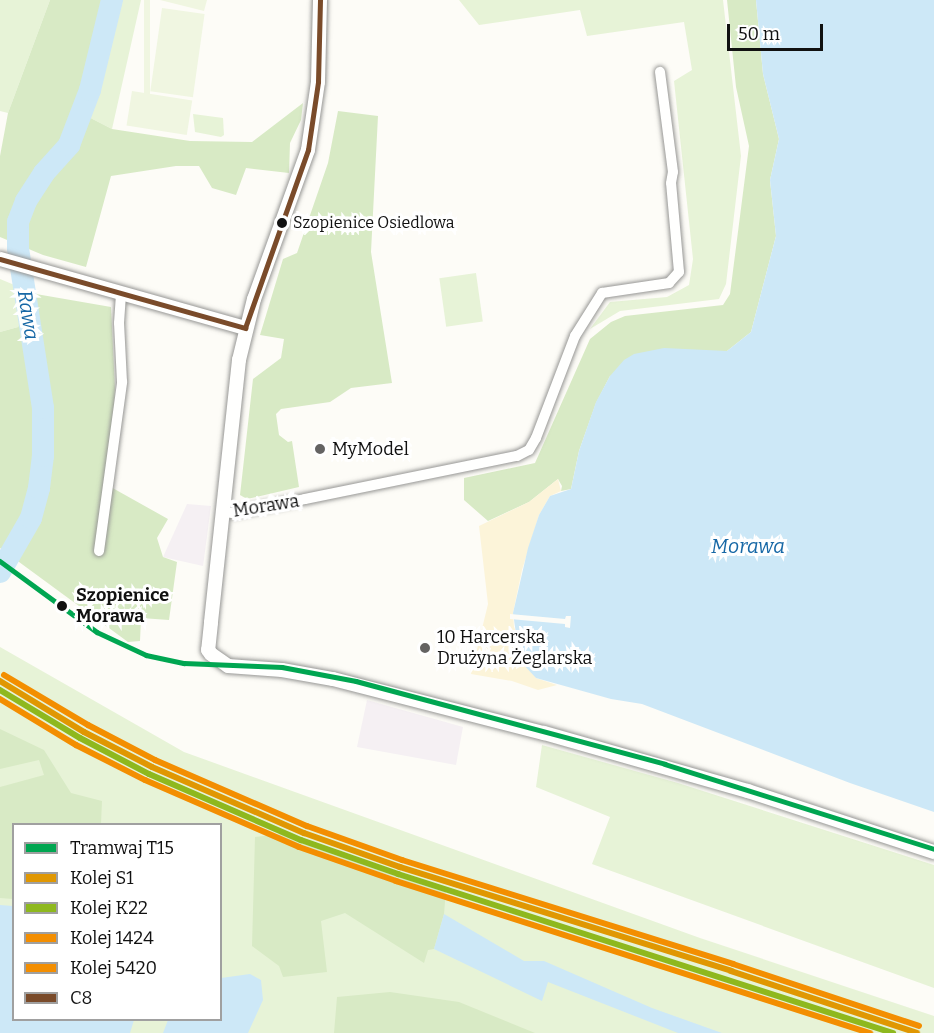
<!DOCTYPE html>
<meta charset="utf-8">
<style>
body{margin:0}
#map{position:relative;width:934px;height:1033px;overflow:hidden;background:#fdfcf7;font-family:Bitter,serif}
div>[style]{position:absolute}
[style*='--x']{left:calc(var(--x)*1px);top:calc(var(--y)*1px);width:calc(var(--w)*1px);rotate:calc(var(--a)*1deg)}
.industrial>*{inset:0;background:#f5f0f3}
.green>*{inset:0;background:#e7f3d7;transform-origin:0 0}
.forest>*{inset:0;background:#d8eac5}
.sand>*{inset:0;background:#fcf4d9}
.pitch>*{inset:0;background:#f0f6e1;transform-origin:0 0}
.water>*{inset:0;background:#cde8f7}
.pier>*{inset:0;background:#fdfcf7}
.river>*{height:22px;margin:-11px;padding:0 11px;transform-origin:11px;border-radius:11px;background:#cde8f7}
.roads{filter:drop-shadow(0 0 2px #979795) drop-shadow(0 0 2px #979795)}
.minor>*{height:10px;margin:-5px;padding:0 5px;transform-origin:5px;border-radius:5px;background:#fffffe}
.tertiary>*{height:14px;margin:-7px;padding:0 7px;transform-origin:7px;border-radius:7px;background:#fffffe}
.bus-1>*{height:4.5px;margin:-2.25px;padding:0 2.25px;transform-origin:2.25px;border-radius:2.25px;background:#7a4b2a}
.rail-1>*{height:6px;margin:-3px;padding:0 3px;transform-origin:3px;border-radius:3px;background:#e09702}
.rail-2>*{height:6px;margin:-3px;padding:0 3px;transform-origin:3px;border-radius:3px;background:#8eb81e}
.rail-3>*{height:6px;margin:-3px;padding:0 3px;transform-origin:3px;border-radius:3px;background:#f38e01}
.rail-4>*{height:6px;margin:-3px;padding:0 3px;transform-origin:3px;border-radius:3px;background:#f38e01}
.tram-1>*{height:4.5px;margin:-2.25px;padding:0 2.25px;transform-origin:2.25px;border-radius:2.25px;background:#00a651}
.dots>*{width:16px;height:16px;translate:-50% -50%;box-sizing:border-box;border:3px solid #fff;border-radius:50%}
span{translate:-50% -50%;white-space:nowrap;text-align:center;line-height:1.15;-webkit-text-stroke:6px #fff;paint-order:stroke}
.bus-label{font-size:16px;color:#111}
.left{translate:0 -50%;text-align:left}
.poi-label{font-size:18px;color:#111}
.street-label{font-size:18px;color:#111}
.stop-label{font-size:18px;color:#111;font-weight:700}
.water-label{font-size:20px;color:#1768a6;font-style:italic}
.legend{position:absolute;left:12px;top:823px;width:210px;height:198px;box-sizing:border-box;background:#fff;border:2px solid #a0a0a0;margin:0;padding:8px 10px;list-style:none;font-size:18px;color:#111}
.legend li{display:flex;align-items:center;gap:12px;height:30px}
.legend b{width:30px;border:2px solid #a0a0a0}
.scale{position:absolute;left:727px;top:24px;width:96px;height:27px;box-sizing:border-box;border:3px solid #111;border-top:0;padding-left:8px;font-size:18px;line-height:21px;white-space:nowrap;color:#111;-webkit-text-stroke:4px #fff;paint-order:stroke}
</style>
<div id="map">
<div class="industrial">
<i style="clip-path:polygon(187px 504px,211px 506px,203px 566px,163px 557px)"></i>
<i style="clip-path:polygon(367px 700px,463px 727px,456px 765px,357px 747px)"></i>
</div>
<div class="green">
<i style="clip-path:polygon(0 0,50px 0,8px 113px,0 111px)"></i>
<i style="clip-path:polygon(103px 0,141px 0,112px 129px,75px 110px)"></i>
<i style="clip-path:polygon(459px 0,723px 0,741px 156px,726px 284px,719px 299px,620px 311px,590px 329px,610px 302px,667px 297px,689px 285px,693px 259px,674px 81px,692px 70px,684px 22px,587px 36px,580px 10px,479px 25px)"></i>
<i style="clip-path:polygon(193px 114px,223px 118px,224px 135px,221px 137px,195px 132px)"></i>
<i style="left:476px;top:273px;width:49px;height:37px;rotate:82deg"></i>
<i style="clip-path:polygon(0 279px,36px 294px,18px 327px,0 332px)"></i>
<i style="clip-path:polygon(evenodd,0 647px,184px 752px,700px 938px,934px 1016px,934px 1033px,0 1033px,0 647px,14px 824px,220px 824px,220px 1020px,14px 1020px,14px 824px)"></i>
<i style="clip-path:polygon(542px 745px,678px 783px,934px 865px,934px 988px,592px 864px,610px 817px,536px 787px)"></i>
</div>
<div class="forest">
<i style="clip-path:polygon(50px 0,103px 0,75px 110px,112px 129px,190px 141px,252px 142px,303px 103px,301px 120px,290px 143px,289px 173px,246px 168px,236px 195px,212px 188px,199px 166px,176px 166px,111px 176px,86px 267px,43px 255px,0 237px,0 156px,8px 113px)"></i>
<i style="clip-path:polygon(727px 0,756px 0,763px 74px,779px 139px,770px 180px,776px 236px,751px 332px,727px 351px,704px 351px,610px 376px,596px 403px,579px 451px,571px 489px,561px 491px,562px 486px,558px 479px,529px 502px,488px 521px,464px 500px,464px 478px,535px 463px,590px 339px,611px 322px,625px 316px,723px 305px,730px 294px,749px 146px,736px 87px)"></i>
<i style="clip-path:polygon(338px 111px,378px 116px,371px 252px,392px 383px,351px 388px,330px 402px,281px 409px,276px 414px,279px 435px,288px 442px,292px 441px,299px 487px,247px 499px,240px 495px,253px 379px,281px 358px,284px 339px,260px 335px,283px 259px,297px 253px,328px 163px)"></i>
<i style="clip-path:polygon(36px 294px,111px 307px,115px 388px,109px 486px,168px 519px,157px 538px,163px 557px,177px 562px,169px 620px,141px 618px,140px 641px,128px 642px,0 548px,0 332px,18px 327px)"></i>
<i style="clip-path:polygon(0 729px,44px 750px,71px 793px,102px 801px,101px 824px,14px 824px,13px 899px,0 898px,0 787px,44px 775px,39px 760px,0 769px)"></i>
<i style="clip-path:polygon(281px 834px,371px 867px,446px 889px,444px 914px,434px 949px,428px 950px,424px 963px,345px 913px,321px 921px,327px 972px,283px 977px,279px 966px,252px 946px,255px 837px)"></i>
<i style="clip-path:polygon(390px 992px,459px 1002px,535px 1033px,334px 1033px,337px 997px)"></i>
</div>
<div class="sand">
<i style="clip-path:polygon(558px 479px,561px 491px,550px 496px,539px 515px,522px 570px,513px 613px,514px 627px,536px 678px,557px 685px,538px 690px,512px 681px,471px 674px,488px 604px,479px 526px,529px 502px)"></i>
</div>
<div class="pitch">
<i style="left:144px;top:0;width:6px;height:126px"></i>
<i style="clip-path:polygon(160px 0,207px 0,204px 11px)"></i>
<i style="left:162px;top:8px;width:43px;height:84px;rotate:8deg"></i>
<i style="left:132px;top:91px;width:61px;height:35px;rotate:9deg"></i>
</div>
<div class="water">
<i style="clip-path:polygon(756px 0,934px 0,934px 812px,850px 783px,642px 704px,611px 699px,536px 678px,520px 661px,513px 613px,528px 548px,539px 515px,550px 496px,571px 489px,579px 451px,596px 402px,610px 376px,624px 360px,634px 354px,664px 348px,727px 351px,751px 332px,776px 236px,770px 180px,779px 139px,763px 74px)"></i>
<i style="clip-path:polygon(0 905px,13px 906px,14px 1020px,134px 1020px,130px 1033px,0 1033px)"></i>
<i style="clip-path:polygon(444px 914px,524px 961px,544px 961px,652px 1008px,722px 1033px,678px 1033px,548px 982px,542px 1001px,434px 949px)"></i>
<i style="clip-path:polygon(250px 974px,261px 980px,263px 1000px,248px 1033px,163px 1033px,168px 1020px,220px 1020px,221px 978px)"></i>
</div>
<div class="pier">
<i style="clip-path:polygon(510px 614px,565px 619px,566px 616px,571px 616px,570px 628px,565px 627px,565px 624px,510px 619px)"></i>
</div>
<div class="river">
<i style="--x:0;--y:572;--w:62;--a:-60.1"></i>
<i style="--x:31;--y:518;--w:31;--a:-75"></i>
<i style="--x:39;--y:488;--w:32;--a:-83"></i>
<i style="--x:43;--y:456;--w:48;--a:-90"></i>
<i style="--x:43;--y:408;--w:162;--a:-98.9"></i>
<i style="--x:18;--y:248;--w:26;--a:-90"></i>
<i style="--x:18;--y:222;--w:22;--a:-69"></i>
<i style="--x:26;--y:201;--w:33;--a:-57"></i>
<i style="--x:44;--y:173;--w:38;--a:-48"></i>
<i style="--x:69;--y:145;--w:59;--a:-69.1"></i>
<i style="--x:90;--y:90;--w:93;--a:-76.3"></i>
</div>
<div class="roads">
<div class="minor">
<i style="--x:223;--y:512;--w:10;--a:6"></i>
<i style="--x:233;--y:513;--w:73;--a:-11"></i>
<i style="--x:305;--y:499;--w:216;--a:-11.5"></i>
<i style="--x:517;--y:456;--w:13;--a:-27"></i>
<i style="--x:529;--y:450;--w:14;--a:-60"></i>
<i style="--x:536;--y:438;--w:109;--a:-69.1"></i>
<i style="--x:575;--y:336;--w:51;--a:-57.9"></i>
<i style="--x:602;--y:293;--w:68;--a:-8.5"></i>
<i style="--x:669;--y:283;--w:15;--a:-48"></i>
<i style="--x:679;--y:272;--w:89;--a:-95.1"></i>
<i style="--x:671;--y:183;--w:11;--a:-80"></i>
<i style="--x:673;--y:172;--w:101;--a:-97.4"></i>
<i style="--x:99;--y:551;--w:171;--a:-82.2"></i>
<i style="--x:122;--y:382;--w:59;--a:-92.9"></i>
<i style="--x:119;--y:323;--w:30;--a:-86"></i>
</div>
<div class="tertiary">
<i style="--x:320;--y:0;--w:82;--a:91.4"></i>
<i style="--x:318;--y:82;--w:69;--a:98.4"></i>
<i style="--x:308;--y:150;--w:158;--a:109.9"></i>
<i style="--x:254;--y:299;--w:63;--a:103.8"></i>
<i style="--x:239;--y:360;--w:264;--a:96.1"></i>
<i style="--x:211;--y:623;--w:27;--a:96"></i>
<i style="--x:208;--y:650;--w:5;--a:53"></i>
<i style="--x:211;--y:654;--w:21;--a:35"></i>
<i style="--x:228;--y:666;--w:54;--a:4.2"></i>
<i style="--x:282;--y:670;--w:52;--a:10"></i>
<i style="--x:333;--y:679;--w:218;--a:14.4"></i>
<i style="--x:544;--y:733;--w:212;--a:15.9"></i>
<i style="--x:748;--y:791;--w:196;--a:18.2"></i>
<i style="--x:0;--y:259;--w:255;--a:15.7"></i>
</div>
</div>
<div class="bus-1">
<i style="--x:0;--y:259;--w:255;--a:15.7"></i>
<i style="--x:245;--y:328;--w:189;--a:-70.5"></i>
<i style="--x:308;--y:150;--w:69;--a:-81.6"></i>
<i style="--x:318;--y:82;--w:82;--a:-88.6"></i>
</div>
<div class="rail-1">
<i style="--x:0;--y:681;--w:98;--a:31.3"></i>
<i style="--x:84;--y:732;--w:76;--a:27.2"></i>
<i style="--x:152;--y:767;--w:166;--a:23.5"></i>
<i style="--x:304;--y:833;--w:102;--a:19.5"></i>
<i style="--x:400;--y:867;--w:347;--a:17.4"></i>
<i style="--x:731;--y:971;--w:196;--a:18.4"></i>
</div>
<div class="rail-2">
<i style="--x:0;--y:690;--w:93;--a:31"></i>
<i style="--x:80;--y:738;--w:78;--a:27.6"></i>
<i style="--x:149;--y:774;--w:166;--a:23.5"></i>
<i style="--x:301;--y:840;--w:103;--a:19.3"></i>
<i style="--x:398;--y:874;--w:520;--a:17.81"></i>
</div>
<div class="rail-3">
<i style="--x:4;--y:675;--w:98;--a:30.8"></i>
<i style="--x:88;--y:725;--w:76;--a:27.6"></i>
<i style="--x:155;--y:760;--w:166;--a:23.5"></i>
<i style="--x:307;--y:826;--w:101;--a:19.7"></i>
<i style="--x:402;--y:860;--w:347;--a:17.4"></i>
<i style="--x:733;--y:964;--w:196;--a:18.4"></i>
</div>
<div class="rail-4">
<i style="--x:0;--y:699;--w:89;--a:31.2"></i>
<i style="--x:76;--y:745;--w:77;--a:26.9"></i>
<i style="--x:145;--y:780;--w:168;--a:23.5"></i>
<i style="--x:299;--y:847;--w:103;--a:19.3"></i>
<i style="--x:396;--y:881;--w:498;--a:17.8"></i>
</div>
<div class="tram-1">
<i style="--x:0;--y:561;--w:120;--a:36.2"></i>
<i style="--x:97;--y:632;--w:54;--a:25.1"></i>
<i style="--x:146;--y:655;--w:39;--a:12"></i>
<i style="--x:184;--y:663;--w:98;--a:2.3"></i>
<i style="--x:282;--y:667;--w:75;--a:10.7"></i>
<i style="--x:356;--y:681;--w:320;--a:15"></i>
<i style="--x:665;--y:764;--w:282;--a:17.5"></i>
</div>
<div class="dots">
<i style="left:282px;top:223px;background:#111"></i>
<i style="left:320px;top:449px;background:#646362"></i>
<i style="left:62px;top:606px;background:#111"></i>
<i style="left:425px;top:648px;background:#646362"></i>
</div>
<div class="bus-label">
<span class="left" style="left:293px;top:223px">Szopienice Osiedlowa</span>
</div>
<div class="poi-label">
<span class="left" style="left:332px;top:449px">MyModel</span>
<span class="left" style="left:437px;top:648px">10 Harcerska<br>Drużyna Żeglarska</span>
</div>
<div class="street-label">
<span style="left:266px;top:506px;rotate:-9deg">Morawa</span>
</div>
<div class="stop-label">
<span class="left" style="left:76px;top:606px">Szopienice<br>Morawa</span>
</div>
<div class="water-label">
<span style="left:28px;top:315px;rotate:81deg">Rawa</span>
<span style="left:748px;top:546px">Morawa</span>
</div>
<ul class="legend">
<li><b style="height:8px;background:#00a651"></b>Tramwaj T15</li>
<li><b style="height:8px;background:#e09702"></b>Kolej S1</li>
<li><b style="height:8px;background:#8eb81e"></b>Kolej K22</li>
<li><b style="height:8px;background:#f38e01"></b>Kolej 1424</li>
<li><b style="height:8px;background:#f38e01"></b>Kolej 5420</li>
<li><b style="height:8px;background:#7a4b2a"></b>C8</li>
</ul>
<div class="scale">50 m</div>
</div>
